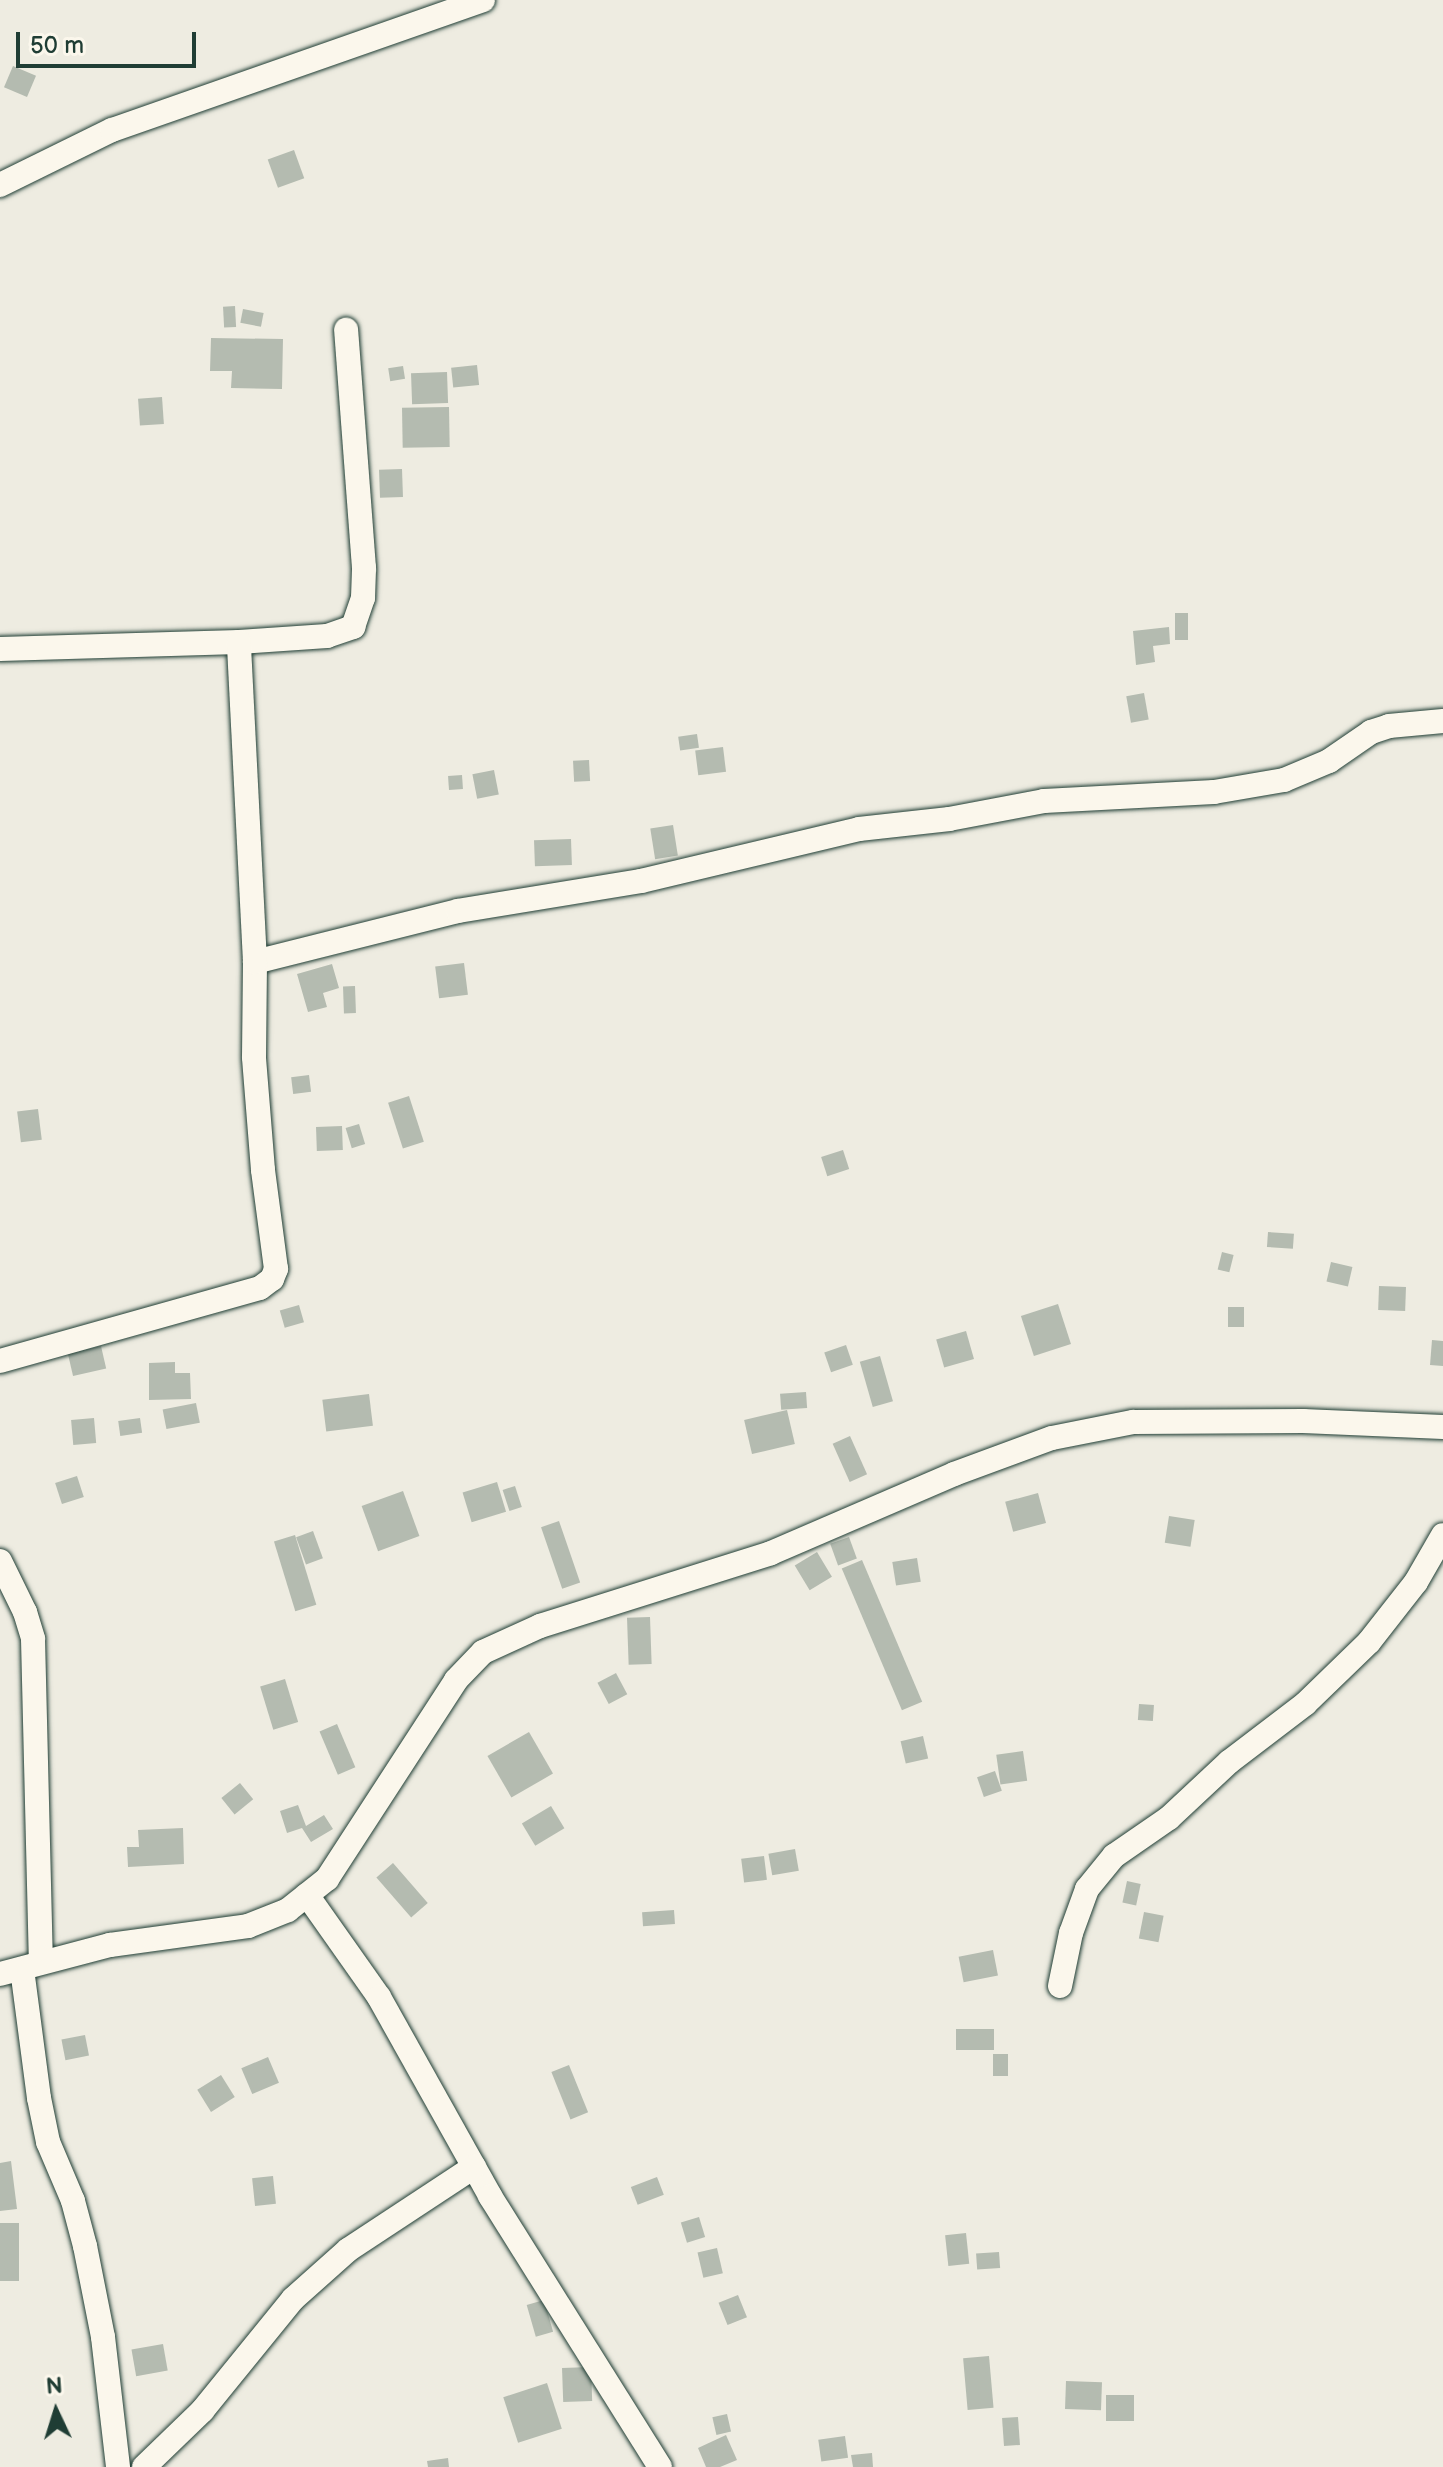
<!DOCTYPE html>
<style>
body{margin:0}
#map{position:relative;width:1443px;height:2467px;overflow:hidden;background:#eeece1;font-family:"Balsamiq Sans",sans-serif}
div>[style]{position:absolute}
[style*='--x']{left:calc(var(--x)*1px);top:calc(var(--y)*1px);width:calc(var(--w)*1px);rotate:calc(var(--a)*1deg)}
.building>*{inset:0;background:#b4bbb0;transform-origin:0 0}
.roads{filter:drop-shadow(0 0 2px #1f3d34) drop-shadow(0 0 2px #1f3d34)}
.street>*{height:24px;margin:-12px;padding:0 12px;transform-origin:12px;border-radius:12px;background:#fbf7ec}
span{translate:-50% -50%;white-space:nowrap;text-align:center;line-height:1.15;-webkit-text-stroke:8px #fbf7ec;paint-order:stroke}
.north{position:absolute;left:16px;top:2371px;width:80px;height:80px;-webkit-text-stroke:6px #fbf7ec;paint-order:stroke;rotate:356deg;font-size:22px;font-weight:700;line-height:32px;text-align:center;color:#1f3d34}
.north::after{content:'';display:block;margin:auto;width:28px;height:36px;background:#1f3d34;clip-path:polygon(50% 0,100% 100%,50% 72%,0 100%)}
.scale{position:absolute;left:16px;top:32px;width:180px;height:36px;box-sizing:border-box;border:4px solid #1f3d34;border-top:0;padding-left:10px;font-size:24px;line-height:28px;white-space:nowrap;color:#1f3d34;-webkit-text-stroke:6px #fbf7ec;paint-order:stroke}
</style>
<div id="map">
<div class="building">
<i style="left:13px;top:66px;width:25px;height:23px;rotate:23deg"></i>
<i style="left:294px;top:150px;width:30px;height:28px;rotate:70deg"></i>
<i style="left:235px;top:306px;width:21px;height:12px;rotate:87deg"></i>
<i style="left:243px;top:309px;width:21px;height:14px;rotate:11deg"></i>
<i style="clip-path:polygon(211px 338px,283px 339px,282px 389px,231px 388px,232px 371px,210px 371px)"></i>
<i style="left:477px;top:365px;width:20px;height:26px;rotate:84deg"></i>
<i style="left:403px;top:366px;width:13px;height:15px;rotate:81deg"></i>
<i style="left:447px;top:372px;width:31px;height:36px;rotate:88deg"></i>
<i style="left:162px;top:397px;width:27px;height:24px;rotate:86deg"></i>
<i style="left:449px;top:407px;width:40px;height:47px;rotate:89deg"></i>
<i style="left:402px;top:469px;width:28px;height:23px;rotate:88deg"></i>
<i style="left:1175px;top:613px;width:13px;height:27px"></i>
<i style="clip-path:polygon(1169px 627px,1170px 644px,1153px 646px,1155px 662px,1136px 665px,1133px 631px)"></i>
<i style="left:1144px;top:693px;width:27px;height:18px;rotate:80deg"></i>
<i style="left:697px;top:734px;width:14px;height:19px;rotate:82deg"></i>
<i style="left:723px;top:747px;width:25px;height:28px;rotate:83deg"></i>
<i style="left:589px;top:760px;width:21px;height:16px;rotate:87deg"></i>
<i style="left:494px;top:770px;width:25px;height:22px;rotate:79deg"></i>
<i style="left:462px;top:775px;width:14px;height:14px;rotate:86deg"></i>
<i style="left:673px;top:825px;width:31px;height:23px;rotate:81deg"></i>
<i style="left:571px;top:839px;width:26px;height:37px;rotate:88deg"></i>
<i style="left:464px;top:963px;width:32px;height:29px;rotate:83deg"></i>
<i style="clip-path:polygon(332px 964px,339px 988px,323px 993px,327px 1007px,308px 1012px,297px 974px)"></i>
<i style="left:355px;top:986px;width:27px;height:12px;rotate:88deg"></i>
<i style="left:309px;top:1075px;width:17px;height:18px;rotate:83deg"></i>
<i style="left:409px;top:1096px;width:48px;height:22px;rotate:72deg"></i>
<i style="left:38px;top:1109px;width:31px;height:21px;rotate:83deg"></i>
<i style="left:359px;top:1124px;width:21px;height:14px;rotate:73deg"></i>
<i style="left:342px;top:1126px;width:24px;height:26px;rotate:88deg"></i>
<i style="left:843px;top:1150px;width:20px;height:23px;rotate:72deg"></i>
<i style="left:1268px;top:1232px;width:26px;height:15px;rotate:4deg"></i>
<i style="left:1222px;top:1252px;width:12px;height:18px;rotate:14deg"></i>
<i style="left:1331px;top:1262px;width:22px;height:20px;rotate:13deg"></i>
<i style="left:1379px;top:1286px;width:27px;height:24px;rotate:2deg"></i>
<i style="left:1058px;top:1304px;width:42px;height:39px;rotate:72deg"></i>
<i style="left:299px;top:1305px;width:18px;height:20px;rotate:74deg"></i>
<i style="left:1244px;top:1307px;width:20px;height:16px;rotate:90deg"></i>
<i style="left:966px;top:1331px;width:29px;height:31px;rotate:74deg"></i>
<i style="clip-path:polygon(1432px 1340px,1443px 1341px,1443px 1366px,1430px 1365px)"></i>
<i style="left:846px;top:1345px;width:21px;height:23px;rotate:71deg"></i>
<i style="left:101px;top:1346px;width:23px;height:34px;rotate:77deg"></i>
<i style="left:880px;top:1356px;width:47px;height:21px;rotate:74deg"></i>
<i style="clip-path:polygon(175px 1362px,175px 1373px,190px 1373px,191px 1399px,149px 1400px,149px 1363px)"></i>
<i style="left:806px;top:1392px;width:16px;height:26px;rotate:86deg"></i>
<i style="left:369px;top:1394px;width:32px;height:47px;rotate:83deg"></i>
<i style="left:196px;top:1403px;width:20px;height:34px;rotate:79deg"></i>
<i style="left:787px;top:1410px;width:35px;height:44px;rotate:77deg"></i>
<i style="left:94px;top:1418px;width:25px;height:23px;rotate:85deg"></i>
<i style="left:140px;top:1418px;width:15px;height:22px;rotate:82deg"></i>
<i style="left:850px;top:1436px;width:42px;height:19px;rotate:66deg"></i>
<i style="left:77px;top:1476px;width:22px;height:23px;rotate:72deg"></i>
<i style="left:497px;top:1482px;width:31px;height:36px;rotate:73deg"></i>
<i style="left:515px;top:1486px;width:22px;height:13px;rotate:72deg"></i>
<i style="left:403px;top:1491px;width:48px;height:44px;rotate:70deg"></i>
<i style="left:1038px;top:1493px;width:31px;height:34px;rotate:75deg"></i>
<i style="left:1169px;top:1516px;width:26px;height:27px;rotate:9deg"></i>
<i style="left:559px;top:1521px;width:65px;height:19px;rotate:71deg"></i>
<i style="left:313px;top:1531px;width:29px;height:18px;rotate:70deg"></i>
<i style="left:295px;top:1535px;width:73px;height:22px;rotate:73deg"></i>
<i style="left:849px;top:1537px;width:23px;height:20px;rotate:70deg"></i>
<i style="left:817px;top:1552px;width:29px;height:26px;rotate:59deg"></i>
<i style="left:917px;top:1558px;width:24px;height:25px;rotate:81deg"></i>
<i style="left:862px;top:1560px;width:154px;height:22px;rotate:67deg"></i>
<i style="left:650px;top:1617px;width:47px;height:23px;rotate:88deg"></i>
<i style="left:616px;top:1673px;width:24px;height:21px;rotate:62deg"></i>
<i style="left:285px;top:1679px;width:45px;height:26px;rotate:73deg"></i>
<i style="left:1139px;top:1704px;width:15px;height:16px;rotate:4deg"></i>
<i style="left:337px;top:1724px;width:47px;height:19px;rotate:67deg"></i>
<i style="left:529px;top:1732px;width:48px;height:48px;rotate:60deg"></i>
<i style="left:923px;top:1736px;width:23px;height:23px;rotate:77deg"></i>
<i style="left:1023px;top:1751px;width:30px;height:27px;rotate:82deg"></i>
<i style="left:995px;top:1771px;width:21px;height:19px;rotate:71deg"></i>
<i style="left:240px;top:1783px;width:21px;height:24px;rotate:51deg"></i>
<i style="clip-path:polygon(298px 1805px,306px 1826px,324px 1815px,333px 1829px,311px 1842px,302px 1828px,287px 1833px,280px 1811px)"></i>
<i style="left:551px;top:1806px;width:26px;height:34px;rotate:59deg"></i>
<i style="clip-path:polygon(183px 1828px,184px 1864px,128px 1867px,127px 1847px,139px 1847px,138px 1830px)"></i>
<i style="left:795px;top:1849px;width:22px;height:27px;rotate:80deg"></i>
<i style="left:764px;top:1856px;width:24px;height:23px;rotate:83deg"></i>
<i style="left:393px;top:1863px;width:53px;height:22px;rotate:49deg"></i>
<i style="left:1127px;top:1881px;width:14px;height:22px;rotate:12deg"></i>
<i style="left:674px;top:1910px;width:14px;height:32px;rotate:86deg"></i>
<i style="left:1144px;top:1912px;width:20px;height:27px;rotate:11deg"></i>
<i style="left:993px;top:1950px;width:26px;height:35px;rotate:79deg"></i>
<i style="left:994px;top:2029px;width:21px;height:38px;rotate:90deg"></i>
<i style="left:85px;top:2035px;width:21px;height:24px;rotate:79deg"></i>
<i style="left:993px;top:2054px;width:15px;height:22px"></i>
<i style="left:268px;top:2057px;width:28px;height:29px;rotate:67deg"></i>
<i style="left:569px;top:2065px;width:51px;height:19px;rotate:68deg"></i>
<i style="left:221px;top:2075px;width:26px;height:28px;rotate:58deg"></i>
<i style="clip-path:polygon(11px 2161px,17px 2209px,0 2211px,0 2163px)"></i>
<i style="left:273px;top:2176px;width:28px;height:21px;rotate:84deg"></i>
<i style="left:657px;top:2177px;width:19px;height:28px;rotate:69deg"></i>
<i style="left:699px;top:2217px;width:21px;height:19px;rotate:73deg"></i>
<i style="left:0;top:2223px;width:19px;height:58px"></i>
<i style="left:966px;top:2233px;width:31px;height:21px;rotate:84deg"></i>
<i style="left:717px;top:2248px;width:26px;height:20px;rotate:77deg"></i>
<i style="left:999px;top:2252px;width:16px;height:23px;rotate:86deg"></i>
<i style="left:738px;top:2295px;width:24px;height:21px;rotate:68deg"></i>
<i style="left:544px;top:2300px;width:33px;height:18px;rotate:74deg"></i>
<i style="left:163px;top:2344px;width:27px;height:32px;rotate:80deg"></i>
<i style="left:989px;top:2356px;width:52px;height:26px;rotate:85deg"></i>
<i style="left:591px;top:2367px;width:34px;height:29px;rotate:88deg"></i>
<i style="left:1066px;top:2381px;width:36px;height:28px;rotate:2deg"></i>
<i style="left:547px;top:2383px;width:48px;height:46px;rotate:72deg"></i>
<i style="left:1134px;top:2395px;width:26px;height:28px;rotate:90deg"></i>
<i style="left:727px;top:2414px;width:18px;height:15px;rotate:77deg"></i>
<i style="left:1018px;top:2417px;width:28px;height:16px;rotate:86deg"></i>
<i style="clip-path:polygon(726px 2435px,737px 2460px,720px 2467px,706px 2467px,698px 2448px)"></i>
<i style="left:845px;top:2436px;width:22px;height:27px;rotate:82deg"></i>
<i style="clip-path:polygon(872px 2453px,873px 2467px,853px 2467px,851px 2455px)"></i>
<i style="clip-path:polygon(448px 2458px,449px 2467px,428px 2467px,427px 2461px)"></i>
</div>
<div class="roads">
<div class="street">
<i style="--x:0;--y:185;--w:125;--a:-26.2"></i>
<i style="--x:112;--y:130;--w:393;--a:-19.3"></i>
<i style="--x:0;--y:649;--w:239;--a:-1.7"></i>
<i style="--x:239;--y:642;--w:88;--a:-3.9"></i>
<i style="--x:327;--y:636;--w:28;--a:-19"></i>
<i style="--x:353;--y:627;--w:31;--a:-71"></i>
<i style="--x:363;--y:598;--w:30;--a:-88"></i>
<i style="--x:364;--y:568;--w:239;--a:-94.3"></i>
<i style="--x:255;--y:962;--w:209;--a:-14.1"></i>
<i style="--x:458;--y:911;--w:185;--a:-9.3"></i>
<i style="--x:641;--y:881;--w:224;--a:-13.4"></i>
<i style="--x:859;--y:829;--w:91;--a:-6.3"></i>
<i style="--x:949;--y:819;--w:97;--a:-10.7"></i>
<i style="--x:1044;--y:801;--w:170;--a:-3"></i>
<i style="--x:1214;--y:792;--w:71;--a:-9.7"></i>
<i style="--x:1284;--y:780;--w:49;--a:-22.9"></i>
<i style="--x:1329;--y:761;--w:51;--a:-34.6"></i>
<i style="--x:1371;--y:732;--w:19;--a:-18"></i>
<i style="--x:1389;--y:726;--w:54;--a:-5.3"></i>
<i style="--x:0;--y:1361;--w:270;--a:-15.7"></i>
<i style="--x:260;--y:1288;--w:15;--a:-37"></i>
<i style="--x:272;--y:1279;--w:11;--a:-68"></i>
<i style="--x:276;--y:1269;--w:100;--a:-97.5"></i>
<i style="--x:263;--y:1170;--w:113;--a:-94.6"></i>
<i style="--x:254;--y:1057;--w:95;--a:-89.4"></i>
<i style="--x:255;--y:962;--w:320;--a:-92.9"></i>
<i style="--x:0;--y:1561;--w:57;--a:63.9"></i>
<i style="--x:25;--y:1612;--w:28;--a:73"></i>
<i style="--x:33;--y:1639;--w:323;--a:88.6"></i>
<i style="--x:307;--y:1895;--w:125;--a:54.8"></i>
<i style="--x:379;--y:1997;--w:228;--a:60.8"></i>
<i style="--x:490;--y:2196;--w:320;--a:57.9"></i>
<i style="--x:22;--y:1969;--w:130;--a:82.5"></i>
<i style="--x:39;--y:2098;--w:45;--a:78.4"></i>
<i style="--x:48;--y:2142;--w:64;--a:67"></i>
<i style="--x:73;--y:2201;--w:47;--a:75.1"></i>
<i style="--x:85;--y:2246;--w:93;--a:78.8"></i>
<i style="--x:103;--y:2337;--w:131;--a:83.4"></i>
<i style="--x:0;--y:1974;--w:114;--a:-14.8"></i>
<i style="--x:110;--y:1945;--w:139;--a:-7.8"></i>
<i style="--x:248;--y:1926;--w:43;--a:-21.8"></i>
<i style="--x:288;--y:1910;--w:50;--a:-38.5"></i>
<i style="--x:327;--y:1879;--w:237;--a:-57"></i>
<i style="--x:456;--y:1680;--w:39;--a:-46"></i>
<i style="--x:483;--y:1652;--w:63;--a:-24.5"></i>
<i style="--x:540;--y:1626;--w:242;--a:-17.5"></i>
<i style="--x:771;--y:1553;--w:199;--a:-23.3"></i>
<i style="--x:954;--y:1474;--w:104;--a:-20.2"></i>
<i style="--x:1052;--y:1438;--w:83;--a:-11.2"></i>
<i style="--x:1133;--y:1422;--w:170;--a:-0.3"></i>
<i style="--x:1303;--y:1421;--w:140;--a:2.5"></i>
<i style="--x:1060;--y:1986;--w:54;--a:-78.3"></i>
<i style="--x:1071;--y:1933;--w:47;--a:-70"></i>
<i style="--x:1087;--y:1889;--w:43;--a:-50.7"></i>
<i style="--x:1114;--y:1856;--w:67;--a:-34.6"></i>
<i style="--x:1169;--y:1818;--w:82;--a:-43"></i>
<i style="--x:1229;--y:1762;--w:96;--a:-37.3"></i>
<i style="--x:1305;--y:1704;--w:89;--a:-44.1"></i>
<i style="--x:1369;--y:1642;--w:76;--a:-51.9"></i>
<i style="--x:1416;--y:1582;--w:54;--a:-60.1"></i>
<i style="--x:144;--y:2467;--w:81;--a:-44"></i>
<i style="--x:202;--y:2411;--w:144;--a:-50.9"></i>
<i style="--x:293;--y:2299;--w:74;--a:-41.7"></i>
<i style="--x:348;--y:2250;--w:151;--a:-33.4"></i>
</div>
</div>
<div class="north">N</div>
<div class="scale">50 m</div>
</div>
